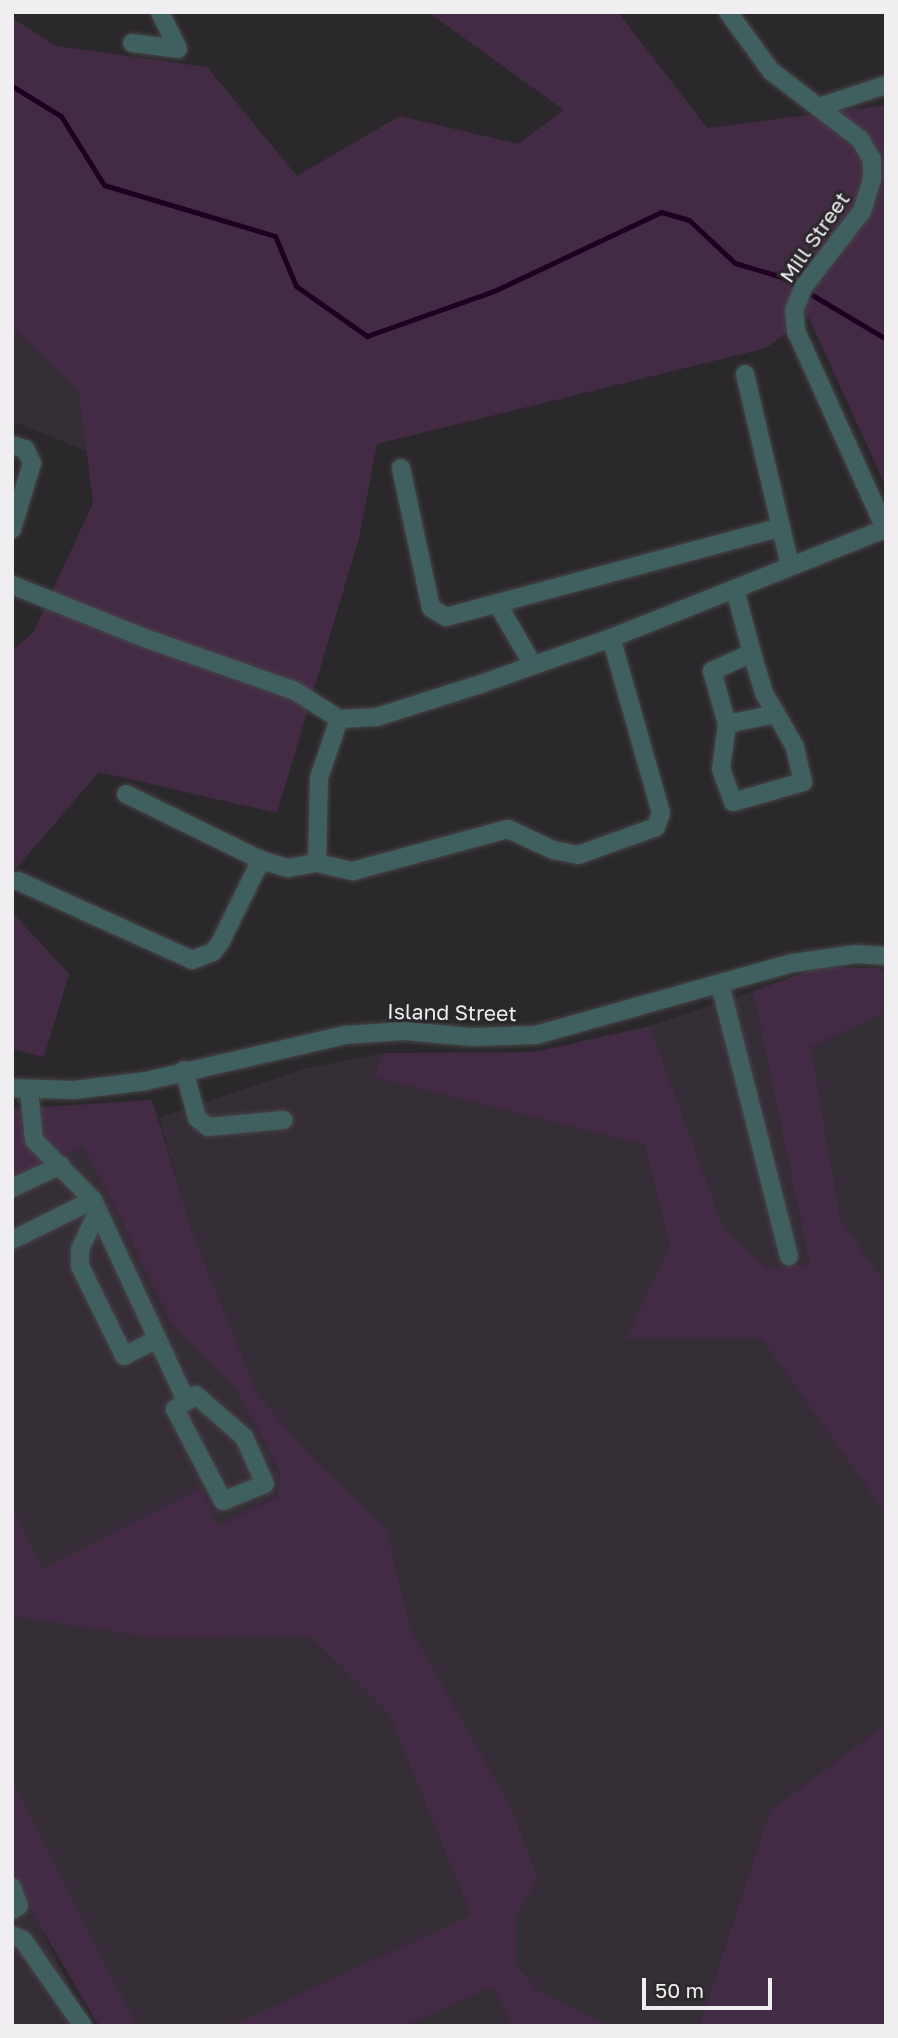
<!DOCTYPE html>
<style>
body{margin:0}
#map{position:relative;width:898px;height:2038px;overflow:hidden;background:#2b282b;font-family:"Golos Text",sans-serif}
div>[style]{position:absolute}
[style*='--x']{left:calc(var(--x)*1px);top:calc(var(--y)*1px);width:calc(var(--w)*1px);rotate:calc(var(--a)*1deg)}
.built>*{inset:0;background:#362e36}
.green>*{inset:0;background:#442b45}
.stream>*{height:5px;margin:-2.5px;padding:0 2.5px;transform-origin:2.5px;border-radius:2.5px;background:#200022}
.roads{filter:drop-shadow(0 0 2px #474447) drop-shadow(0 0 2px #474447)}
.minor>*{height:18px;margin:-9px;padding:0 9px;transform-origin:9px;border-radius:9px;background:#405f5f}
span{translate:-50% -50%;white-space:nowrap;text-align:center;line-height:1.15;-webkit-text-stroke:6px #2b282b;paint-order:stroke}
.street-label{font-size:21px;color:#f0eef0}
.frame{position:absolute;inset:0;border:14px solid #f0eef0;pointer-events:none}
.scale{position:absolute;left:642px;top:1978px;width:130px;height:32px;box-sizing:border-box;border:4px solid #f0eef0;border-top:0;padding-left:9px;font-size:21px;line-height:24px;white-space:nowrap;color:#f0eef0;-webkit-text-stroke:5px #2b282b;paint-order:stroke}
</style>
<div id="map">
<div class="built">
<i style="clip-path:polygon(12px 120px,132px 469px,12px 421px)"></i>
<i style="clip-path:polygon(753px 991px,810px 1265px,767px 1268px,724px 1229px,650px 1026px)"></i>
<i style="clip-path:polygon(886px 1012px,886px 1284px,840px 1218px,811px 1047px)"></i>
<i style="clip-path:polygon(384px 1053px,374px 1077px,645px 1145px,671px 1245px,627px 1338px,761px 1338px,886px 1514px,886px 1724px,770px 1811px,699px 2026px,608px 2026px,538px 1991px,516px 1962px,516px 1915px,538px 1879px,511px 1807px,410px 1627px,387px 1529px,308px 1453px,258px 1395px,195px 1240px,159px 1118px,303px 1069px)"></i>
<i style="clip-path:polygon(84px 1147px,173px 1325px,236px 1389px,280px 1473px,277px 1497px,217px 1526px,200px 1488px,42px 1568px,12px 1505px,12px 1177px)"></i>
<i style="clip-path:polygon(12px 1616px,153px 1638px,311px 1637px,389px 1714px,471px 1915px,230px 2026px,137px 2026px,12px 1779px)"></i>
<i style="clip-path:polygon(12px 1869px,34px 1916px,90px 2026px,12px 2026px)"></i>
<i style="clip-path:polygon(493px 1987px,513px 2026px,405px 2026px)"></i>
</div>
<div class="green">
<i style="clip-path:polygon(428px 12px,618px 12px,707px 128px,886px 105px,886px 487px,808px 316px,766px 348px,377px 444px,359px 538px,277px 813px,99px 772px,12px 873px,12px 650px,33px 633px,93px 503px,79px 391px,12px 327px,12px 18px,56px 46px,207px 67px,297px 176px,400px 116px,518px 144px,564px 110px)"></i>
<i style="clip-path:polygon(12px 912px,69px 974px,44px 1057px,12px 1049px)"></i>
<i style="clip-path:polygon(821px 967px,878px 968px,886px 973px,886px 1012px,811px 1047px,840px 1218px,886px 1284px,886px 1514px,761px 1338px,626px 1339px,670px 1245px,645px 1145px,374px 1077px,384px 1053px,534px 1052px,650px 1026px,724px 1229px,767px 1268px,810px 1265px,753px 991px)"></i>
<i style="clip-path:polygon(152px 1100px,195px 1240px,258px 1395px,308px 1453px,387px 1529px,410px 1627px,511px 1807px,538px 1879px,516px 1915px,516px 1963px,538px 1991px,608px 2026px,513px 2026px,493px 1987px,405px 2026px,230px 2026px,471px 1915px,389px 1714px,311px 1637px,153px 1638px,12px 1616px,12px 1505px,42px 1568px,201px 1488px,217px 1526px,277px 1497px,280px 1473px,236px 1389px,173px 1325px,84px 1147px,12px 1177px,12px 1109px)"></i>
<i style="clip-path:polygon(886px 1724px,886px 2026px,699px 2026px,770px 1811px)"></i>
<i style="clip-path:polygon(12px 1779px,137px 2026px,99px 2026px,34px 1916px,12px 1869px)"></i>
</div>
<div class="stream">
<i style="--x:12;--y:86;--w:57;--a:31.5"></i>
<i style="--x:61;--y:116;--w:81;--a:58.1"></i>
<i style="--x:104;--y:185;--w:178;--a:16.6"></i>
<i style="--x:275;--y:236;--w:54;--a:67.2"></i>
<i style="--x:296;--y:286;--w:87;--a:35.2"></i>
<i style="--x:367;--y:336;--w:135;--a:-19.5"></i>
<i style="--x:494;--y:291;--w:185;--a:-25.3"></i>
<i style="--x:661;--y:212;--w:29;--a:16"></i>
<i style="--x:689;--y:220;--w:63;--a:43.1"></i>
<i style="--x:735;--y:263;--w:49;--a:16.6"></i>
<i style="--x:782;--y:277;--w:121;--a:30.8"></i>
</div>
<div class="roads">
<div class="minor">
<i style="--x:728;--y:12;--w:73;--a:53.9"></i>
<i style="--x:771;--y:71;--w:112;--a:37.4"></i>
<i style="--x:860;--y:139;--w:24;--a:60"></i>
<i style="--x:872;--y:160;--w:19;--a:90"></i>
<i style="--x:872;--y:179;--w:34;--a:107"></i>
<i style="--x:862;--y:211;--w:95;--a:127.7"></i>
<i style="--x:804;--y:286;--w:27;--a:112"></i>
<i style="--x:794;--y:311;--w:20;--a:84"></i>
<i style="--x:796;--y:331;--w:218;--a:65.7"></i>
<i style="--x:132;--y:43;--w:46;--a:7.4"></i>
<i style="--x:178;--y:49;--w:41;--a:-115.9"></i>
<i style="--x:822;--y:106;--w:67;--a:-18.2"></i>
<i style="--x:745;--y:374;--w:197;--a:76.8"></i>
<i style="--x:12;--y:445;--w:14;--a:17"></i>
<i style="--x:25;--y:449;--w:16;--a:63"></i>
<i style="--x:32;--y:463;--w:69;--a:106.9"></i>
<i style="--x:401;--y:468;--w:143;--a:77.9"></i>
<i style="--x:431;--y:608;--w:17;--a:31"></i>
<i style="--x:446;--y:617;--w:347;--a:-15"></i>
<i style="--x:12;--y:585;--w:140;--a:21.8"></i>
<i style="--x:142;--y:637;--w:162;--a:19.4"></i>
<i style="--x:295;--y:691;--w:52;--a:32.5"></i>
<i style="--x:339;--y:719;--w:62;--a:108.7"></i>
<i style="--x:319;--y:778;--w:85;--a:91.3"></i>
<i style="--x:735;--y:590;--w:65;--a:74.9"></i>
<i style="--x:752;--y:653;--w:44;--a:155.8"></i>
<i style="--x:712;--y:671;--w:55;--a:74.2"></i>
<i style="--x:727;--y:724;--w:45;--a:97.6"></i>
<i style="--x:721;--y:769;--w:35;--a:70"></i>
<i style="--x:733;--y:802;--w:73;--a:-15.9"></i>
<i style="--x:803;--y:782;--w:36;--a:-103"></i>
<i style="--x:795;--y:747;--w:62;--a:-119.9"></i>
<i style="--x:764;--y:693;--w:42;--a:-106.7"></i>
<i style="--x:498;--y:605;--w:69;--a:59.7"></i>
<i style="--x:339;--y:719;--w:38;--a:-3"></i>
<i style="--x:377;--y:717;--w:106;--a:-17.6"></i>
<i style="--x:478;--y:685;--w:141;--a:-19.5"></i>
<i style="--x:611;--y:638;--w:295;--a:-21.7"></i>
<i style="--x:727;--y:724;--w:50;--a:-11.5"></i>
<i style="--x:126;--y:794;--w:150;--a:26.1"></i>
<i style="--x:18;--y:881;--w:191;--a:24.4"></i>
<i style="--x:192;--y:960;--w:22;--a:-21"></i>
<i style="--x:213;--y:952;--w:11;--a:-52"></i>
<i style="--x:220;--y:943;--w:93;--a:-63.7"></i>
<i style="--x:261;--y:860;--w:28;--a:17"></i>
<i style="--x:288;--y:868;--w:29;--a:-10"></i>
<i style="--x:317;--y:863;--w:37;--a:13"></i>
<i style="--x:353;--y:871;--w:161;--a:-15.2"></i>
<i style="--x:508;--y:829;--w:50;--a:25"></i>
<i style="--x:553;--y:850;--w:25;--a:11"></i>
<i style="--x:578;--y:855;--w:83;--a:-19.7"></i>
<i style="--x:656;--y:827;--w:15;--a:-70"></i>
<i style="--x:661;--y:813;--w:182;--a:-105.9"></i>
<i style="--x:720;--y:984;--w:281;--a:75.8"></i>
<i style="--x:184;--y:1070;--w:50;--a:74.8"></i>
<i style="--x:197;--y:1118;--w:14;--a:39"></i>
<i style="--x:208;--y:1127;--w:76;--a:-5.3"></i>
<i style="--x:12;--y:1088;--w:62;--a:1.8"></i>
<i style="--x:74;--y:1090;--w:73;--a:-7.1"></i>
<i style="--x:146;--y:1081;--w:205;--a:-13"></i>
<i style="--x:346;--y:1035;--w:58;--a:-3.9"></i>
<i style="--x:404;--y:1031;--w:68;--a:5"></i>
<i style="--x:472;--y:1037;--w:64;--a:-1.8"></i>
<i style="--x:536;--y:1035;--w:267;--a:-15.7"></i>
<i style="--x:793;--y:963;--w:64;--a:-8.1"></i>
<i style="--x:856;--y:954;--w:30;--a:4"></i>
<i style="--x:29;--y:1090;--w:50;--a:84.3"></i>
<i style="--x:34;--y:1140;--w:84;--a:45.5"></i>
<i style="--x:93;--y:1200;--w:221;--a:65.1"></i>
<i style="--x:12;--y:1188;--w:54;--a:-25.1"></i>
<i style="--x:98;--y:1211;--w:42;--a:115.3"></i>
<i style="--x:80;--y:1249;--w:17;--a:90"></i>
<i style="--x:80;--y:1266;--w:100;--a:63.9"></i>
<i style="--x:124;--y:1356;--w:37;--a:-27"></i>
<i style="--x:12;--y:1240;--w:90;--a:-26.3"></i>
<i style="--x:196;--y:1395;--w:64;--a:41.2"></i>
<i style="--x:244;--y:1437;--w:51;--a:65.9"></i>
<i style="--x:265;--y:1484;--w:45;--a:158"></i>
<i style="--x:223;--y:1501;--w:104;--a:-117.6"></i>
<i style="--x:175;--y:1409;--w:25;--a:-34"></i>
<i style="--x:12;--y:1887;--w:20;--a:70"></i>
<i style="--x:19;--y:1906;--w:8;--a:150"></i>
<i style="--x:12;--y:1935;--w:12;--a:24"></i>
<i style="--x:23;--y:1940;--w:105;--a:55.1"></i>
</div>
</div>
<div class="street-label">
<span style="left:814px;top:237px;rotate:-55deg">Mill Street</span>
<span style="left:452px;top:1012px;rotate:1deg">Island Street</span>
</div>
<div class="frame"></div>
<div class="scale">50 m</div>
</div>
